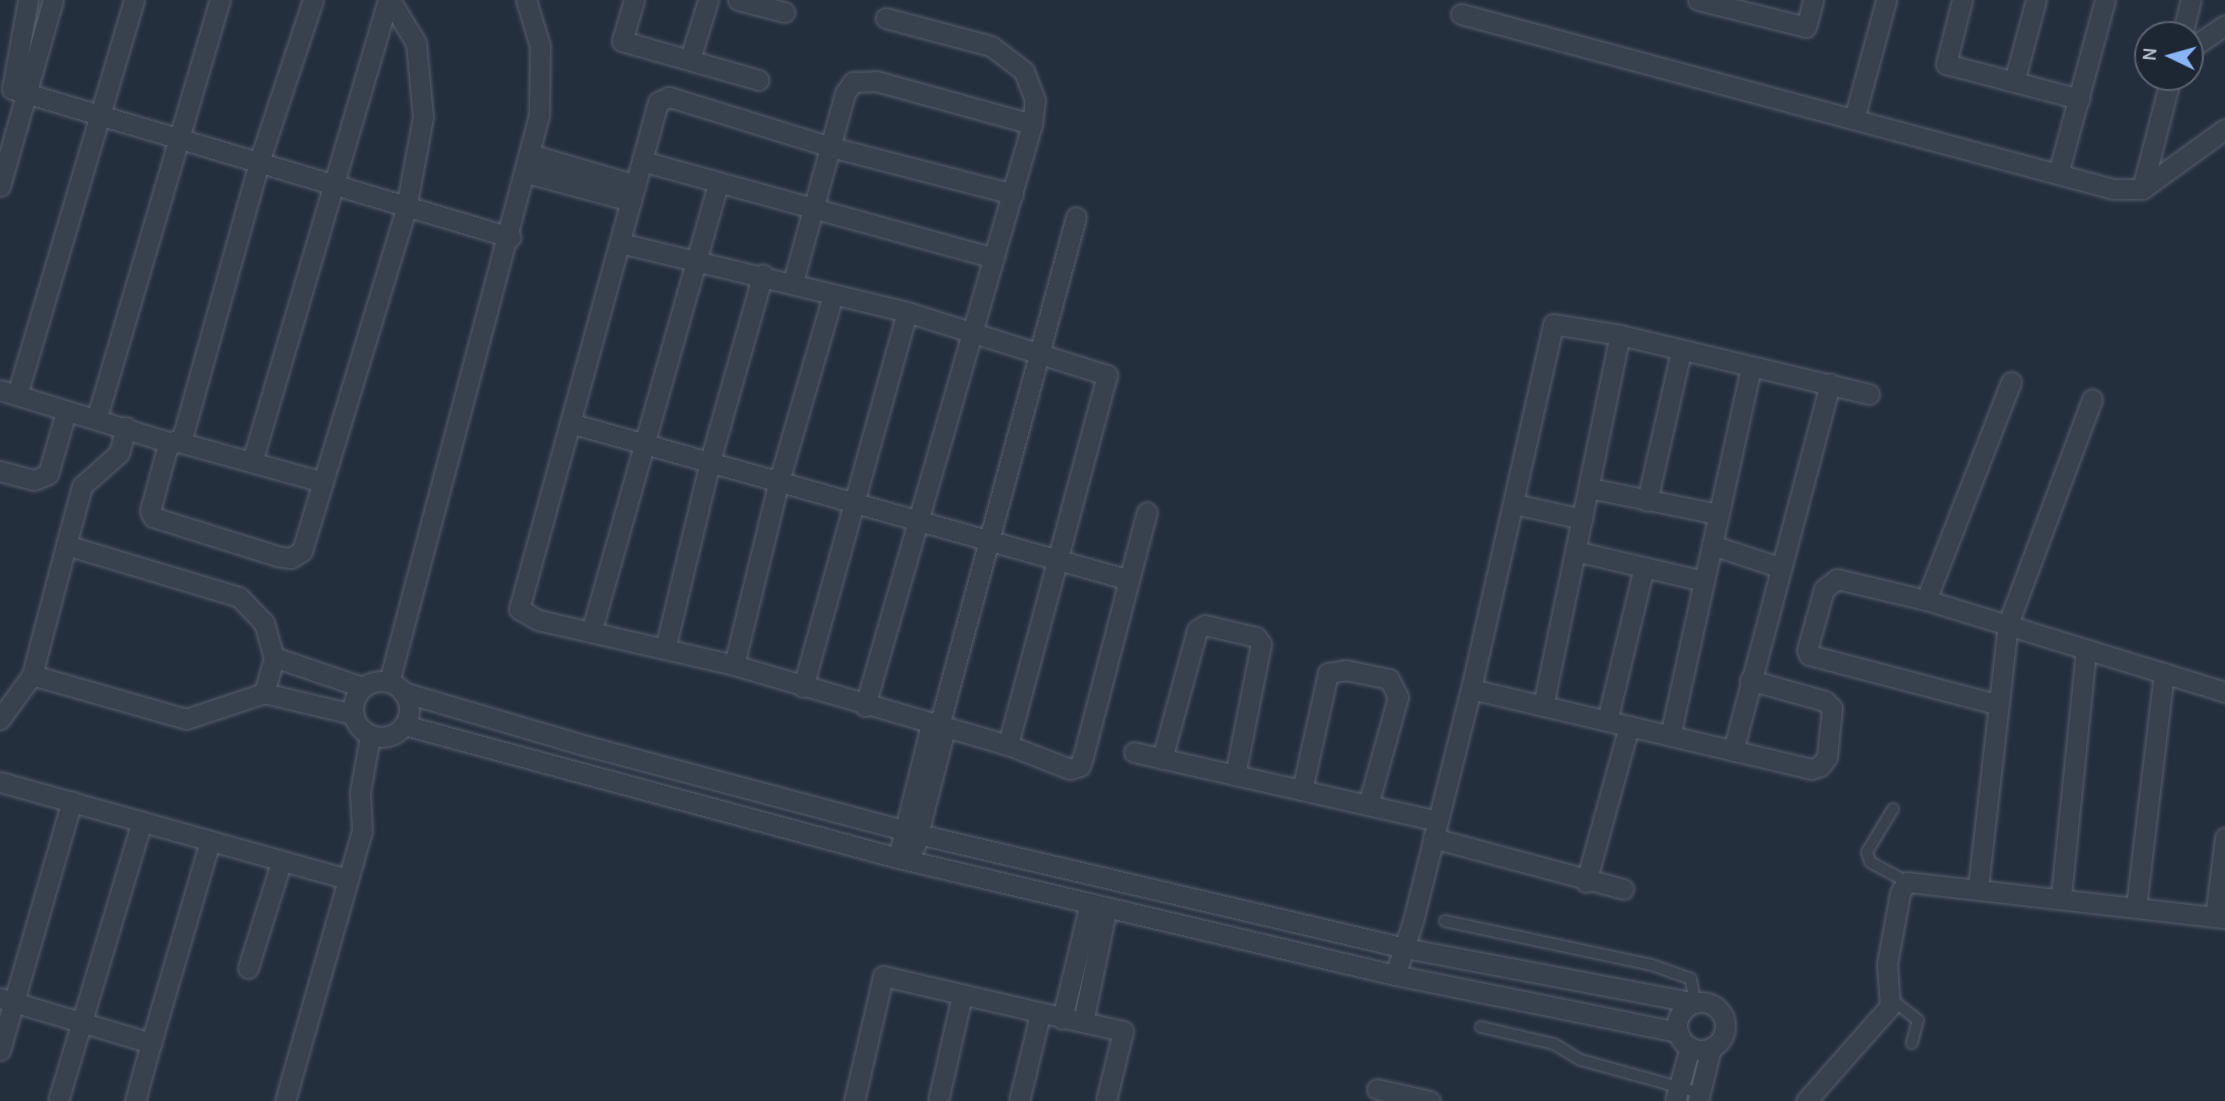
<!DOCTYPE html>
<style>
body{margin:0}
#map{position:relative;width:2225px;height:1101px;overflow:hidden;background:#242f3e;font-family:Karla,sans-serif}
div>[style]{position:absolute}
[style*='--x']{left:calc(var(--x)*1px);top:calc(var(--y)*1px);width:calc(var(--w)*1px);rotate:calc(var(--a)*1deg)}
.roads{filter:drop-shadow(0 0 2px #565f6c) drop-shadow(0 0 2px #565f6c)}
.service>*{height:10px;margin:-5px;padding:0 5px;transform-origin:5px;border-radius:5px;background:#38414e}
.minor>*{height:19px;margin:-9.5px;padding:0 9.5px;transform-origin:9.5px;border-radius:9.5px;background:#38414e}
.minor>.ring{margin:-9.5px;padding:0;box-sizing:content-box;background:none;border:19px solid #38414e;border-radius:50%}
span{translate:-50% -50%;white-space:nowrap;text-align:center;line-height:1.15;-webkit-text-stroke:5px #1d2633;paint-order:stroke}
.north{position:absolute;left:2134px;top:21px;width:70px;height:70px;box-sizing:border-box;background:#1d2633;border:2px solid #59626f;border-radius:50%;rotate:275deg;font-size:19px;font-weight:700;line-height:28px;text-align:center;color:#b4bcc9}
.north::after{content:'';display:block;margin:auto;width:24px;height:32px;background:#8ab4f8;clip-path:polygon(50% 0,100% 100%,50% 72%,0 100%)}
</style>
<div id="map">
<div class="roads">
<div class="service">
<i style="--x:1893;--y:809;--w:50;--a:121.2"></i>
<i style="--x:1867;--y:852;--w:10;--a:73"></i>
<i style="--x:1870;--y:862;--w:42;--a:28.4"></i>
<i style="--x:1445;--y:921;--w:212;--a:12"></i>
<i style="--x:1652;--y:965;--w:41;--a:19.7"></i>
<i style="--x:1691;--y:979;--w:24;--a:81"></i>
<i style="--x:1891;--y:999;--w:34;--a:38"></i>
<i style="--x:1918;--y:1020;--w:24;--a:105"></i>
<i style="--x:1481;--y:1027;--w:75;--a:13.1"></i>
<i style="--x:1554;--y:1044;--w:31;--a:31"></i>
<i style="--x:1581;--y:1060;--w:123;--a:15.5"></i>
</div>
<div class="minor">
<i style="--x:28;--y:0;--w:90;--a:100.2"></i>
<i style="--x:12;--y:89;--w:520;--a:16.55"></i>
<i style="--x:634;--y:0;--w:43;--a:106.3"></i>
<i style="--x:622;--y:41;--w:142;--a:15.9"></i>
<i style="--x:738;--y:0;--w:48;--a:14.6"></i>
<i style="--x:1698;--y:0;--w:111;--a:14"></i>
<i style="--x:1806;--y:27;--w:28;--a:-75"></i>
<i style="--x:1962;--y:0;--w:66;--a:104"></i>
<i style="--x:1946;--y:64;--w:138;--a:14.7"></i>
<i style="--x:1461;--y:14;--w:675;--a:15.02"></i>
<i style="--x:2113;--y:189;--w:29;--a:0"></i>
<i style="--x:2142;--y:189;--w:102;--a:-35.9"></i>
<i style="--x:2182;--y:35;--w:36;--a:-76"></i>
<i style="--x:2190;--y:49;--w:42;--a:-34.4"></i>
<i style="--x:690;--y:59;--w:62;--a:-73"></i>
<i style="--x:2014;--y:82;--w:85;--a:-75"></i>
<i style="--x:1854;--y:119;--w:123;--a:-74.9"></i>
<i style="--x:530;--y:154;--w:110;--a:16.3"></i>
<i style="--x:642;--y:161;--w:365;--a:15.4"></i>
<i style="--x:527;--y:173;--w:108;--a:15.1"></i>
<i style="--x:2058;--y:174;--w:180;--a:-74.9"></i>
<i style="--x:0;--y:186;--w:193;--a:-74.1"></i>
<i style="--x:2142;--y:189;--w:116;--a:-75.5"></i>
<i style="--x:1013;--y:194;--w:188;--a:-165.5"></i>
<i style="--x:831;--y:147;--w:170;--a:-162.8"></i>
<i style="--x:669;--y:97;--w:12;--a:156"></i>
<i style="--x:658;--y:102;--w:526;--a:105.33"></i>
<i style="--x:519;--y:609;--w:22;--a:30"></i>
<i style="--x:538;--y:620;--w:201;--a:12.9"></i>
<i style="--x:734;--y:665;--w:285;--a:16.3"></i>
<i style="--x:1008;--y:745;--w:66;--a:21.2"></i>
<i style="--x:1070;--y:769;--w:10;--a:-17"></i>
<i style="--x:1080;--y:766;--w:9;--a:-72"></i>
<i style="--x:1083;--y:757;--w:253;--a:-75.4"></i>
<i style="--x:620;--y:243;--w:295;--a:13.5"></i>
<i style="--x:907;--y:312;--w:210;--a:17.5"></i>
<i style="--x:1107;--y:375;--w:383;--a:105"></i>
<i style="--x:793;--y:282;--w:196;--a:-74.6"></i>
<i style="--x:845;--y:93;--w:14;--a:-54"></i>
<i style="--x:853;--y:82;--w:23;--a:-2"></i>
<i style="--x:876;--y:81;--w:162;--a:15.4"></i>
<i style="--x:0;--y:390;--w:179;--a:17.2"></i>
<i style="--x:17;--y:395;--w:412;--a:-73.5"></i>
<i style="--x:97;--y:417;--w:435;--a:-73.6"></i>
<i style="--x:570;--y:423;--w:577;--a:15.67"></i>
<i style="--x:181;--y:442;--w:291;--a:-74.4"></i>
<i style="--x:259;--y:162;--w:171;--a:-71.6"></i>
<i style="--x:252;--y:462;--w:482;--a:-73.6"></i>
<i style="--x:0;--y:471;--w:35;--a:15"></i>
<i style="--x:34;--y:480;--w:15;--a:-23"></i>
<i style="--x:48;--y:474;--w:65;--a:-73.8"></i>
<i style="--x:323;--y:482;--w:154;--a:-164.5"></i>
<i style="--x:175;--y:441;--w:11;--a:139"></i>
<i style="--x:167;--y:448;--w:65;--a:105.1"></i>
<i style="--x:150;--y:511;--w:7;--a:63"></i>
<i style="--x:153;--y:517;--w:134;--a:17.4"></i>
<i style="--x:281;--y:557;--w:10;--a:6"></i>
<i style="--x:291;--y:558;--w:13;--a:-32"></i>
<i style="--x:302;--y:551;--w:72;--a:-73.1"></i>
<i style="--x:323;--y:482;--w:286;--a:-73.1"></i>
<i style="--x:406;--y:208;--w:93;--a:-79.4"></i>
<i style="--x:423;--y:117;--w:74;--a:-95.4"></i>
<i style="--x:416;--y:43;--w:50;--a:-121.2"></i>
<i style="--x:1589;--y:488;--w:132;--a:11.4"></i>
<i style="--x:1647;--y:501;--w:154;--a:-77.2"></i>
<i style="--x:1515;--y:504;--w:69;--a:12.6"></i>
<i style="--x:66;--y:545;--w:61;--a:-74.8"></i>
<i style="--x:82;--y:486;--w:50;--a:-41.7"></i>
<i style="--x:119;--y:453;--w:27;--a:-75"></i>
<i style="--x:1712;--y:545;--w:71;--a:18.2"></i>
<i style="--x:1575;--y:551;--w:132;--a:13.1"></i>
<i style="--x:1926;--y:600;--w:234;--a:-68.7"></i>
<i style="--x:592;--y:629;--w:463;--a:-74.2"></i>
<i style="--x:665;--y:649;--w:193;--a:-76.5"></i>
<i style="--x:710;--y:461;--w:194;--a:-74.2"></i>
<i style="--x:734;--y:665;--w:189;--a:-76.3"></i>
<i style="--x:779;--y:481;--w:194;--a:-73.8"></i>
<i style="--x:32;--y:675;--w:134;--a:-75.3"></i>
<i style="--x:66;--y:545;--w:181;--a:16.7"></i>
<i style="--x:239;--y:597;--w:36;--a:46"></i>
<i style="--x:264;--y:623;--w:35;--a:74"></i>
<i style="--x:274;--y:657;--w:93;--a:18.8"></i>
<i class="ring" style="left:353px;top:681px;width:37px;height:37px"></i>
<i style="--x:389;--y:682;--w:587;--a:-75.18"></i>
<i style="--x:539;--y:115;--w:69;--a:-89.2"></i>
<i style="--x:540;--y:46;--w:48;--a:-106.9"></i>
<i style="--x:803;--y:687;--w:389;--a:-74.5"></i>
<i style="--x:1471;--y:689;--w:350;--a:13.2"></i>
<i style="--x:1812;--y:769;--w:9;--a:-21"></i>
<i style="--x:1820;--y:766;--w:11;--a:-52"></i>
<i style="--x:1827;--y:757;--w:49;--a:-84.2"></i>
<i style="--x:1832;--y:708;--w:10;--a:-135"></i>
<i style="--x:1825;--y:701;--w:78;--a:-164.4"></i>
<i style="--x:403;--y:692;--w:184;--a:16.4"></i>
<i style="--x:580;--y:744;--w:350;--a:14.9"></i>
<i style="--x:918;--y:834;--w:500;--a:13.17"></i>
<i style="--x:1405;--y:948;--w:295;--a:10.7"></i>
<i style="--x:264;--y:693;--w:37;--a:-74"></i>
<i style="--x:1996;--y:704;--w:193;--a:-165.3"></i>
<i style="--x:1809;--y:655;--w:5;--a:-112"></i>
<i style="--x:1807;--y:650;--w:63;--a:-74.4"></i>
<i style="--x:1824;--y:589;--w:16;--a:-38"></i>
<i style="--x:1837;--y:579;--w:91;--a:13.3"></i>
<i style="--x:1926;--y:600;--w:313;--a:17.1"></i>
<i style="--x:865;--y:706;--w:605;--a:-73.99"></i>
<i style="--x:1032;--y:124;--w:24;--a:-83"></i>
<i style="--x:1035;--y:100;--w:31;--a:-111"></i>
<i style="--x:1024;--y:71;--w:41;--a:-142.9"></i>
<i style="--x:991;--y:46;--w:109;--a:-165.1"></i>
<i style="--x:1543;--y:706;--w:379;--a:-78.3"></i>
<i style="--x:0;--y:719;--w:54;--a:-54"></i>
<i style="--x:32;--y:675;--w:160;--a:15.9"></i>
<i style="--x:186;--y:719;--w:82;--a:-18.4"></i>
<i style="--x:264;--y:693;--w:91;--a:13.3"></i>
<i style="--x:1607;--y:721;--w:158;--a:-76.5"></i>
<i style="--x:404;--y:725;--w:512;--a:15.07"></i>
<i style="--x:898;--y:858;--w:511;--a:13.25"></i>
<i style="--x:1395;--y:975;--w:289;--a:11.4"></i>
<i style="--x:939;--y:726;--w:527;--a:-74.94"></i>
<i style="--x:1670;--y:736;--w:377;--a:-77.6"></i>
<i style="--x:1733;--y:751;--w:380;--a:-75.2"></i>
<i style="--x:1134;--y:752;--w:311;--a:12.8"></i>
<i style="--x:1162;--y:759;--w:134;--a:-74.8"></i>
<i style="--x:1197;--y:630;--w:9;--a:-32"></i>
<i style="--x:1205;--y:625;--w:52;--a:13.2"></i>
<i style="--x:1256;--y:637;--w:9;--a:54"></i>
<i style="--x:1261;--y:644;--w:134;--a:101.2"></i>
<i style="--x:0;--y:782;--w:360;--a:15.6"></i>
<i style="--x:1302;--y:790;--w:120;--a:-77.5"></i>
<i style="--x:1328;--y:673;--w:18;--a:-9"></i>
<i style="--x:1346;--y:670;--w:44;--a:11.8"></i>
<i style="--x:1389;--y:679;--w:20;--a:63"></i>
<i style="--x:1398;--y:697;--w:112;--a:105.5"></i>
<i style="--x:1433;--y:838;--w:197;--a:15"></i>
<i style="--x:915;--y:846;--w:122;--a:-75.7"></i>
<i style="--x:898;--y:858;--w:137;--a:-76.1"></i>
<i style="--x:1586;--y:882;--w:162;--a:-74.6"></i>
<i style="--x:1978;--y:887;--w:265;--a:-83.5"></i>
<i style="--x:2008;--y:624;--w:240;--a:-69.5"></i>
<i style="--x:2061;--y:896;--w:247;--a:-84.2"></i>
<i style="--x:2136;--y:907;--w:236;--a:-83.2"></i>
<i style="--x:2215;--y:917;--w:80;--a:-82.8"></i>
<i style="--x:248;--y:968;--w:110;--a:-72.6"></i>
<i style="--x:1395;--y:975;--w:57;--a:-71.6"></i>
<i style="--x:1413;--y:921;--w:239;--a:-76"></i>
<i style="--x:1471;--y:689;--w:374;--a:-77.3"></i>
<i style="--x:1553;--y:324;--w:68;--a:9.3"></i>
<i style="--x:1620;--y:335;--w:256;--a:13.3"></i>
<i style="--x:0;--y:998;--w:158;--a:16.6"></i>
<i style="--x:151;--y:1043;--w:210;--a:-73.7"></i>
<i class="ring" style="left:1677px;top:1002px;width:29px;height:29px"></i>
<i style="--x:1062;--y:1019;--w:119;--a:-76.4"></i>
<i style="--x:1083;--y:1022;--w:41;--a:12.7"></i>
<i style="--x:1123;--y:1031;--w:72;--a:103.7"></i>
<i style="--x:0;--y:1050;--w:259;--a:-73.9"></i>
<i style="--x:1377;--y:1089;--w:54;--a:12.8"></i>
<i style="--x:58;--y:1101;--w:292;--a:-73.3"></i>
<i style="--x:135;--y:1101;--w:60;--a:-74.6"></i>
<i style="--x:285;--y:1101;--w:281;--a:-74.1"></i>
<i style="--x:362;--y:831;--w:39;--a:-93"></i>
<i style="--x:360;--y:792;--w:57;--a:-79.9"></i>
<i style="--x:854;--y:1101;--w:128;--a:-76.9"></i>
<i style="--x:883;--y:976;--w:205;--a:13"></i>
<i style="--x:1083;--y:1022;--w:117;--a:-78.2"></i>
<i style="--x:938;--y:1101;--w:109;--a:-77.2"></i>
<i style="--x:1019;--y:1101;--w:89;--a:-76.3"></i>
<i style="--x:1675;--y:1101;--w:56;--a:-74.5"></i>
<i style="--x:1698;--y:1101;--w:55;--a:-76.2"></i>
<i style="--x:1806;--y:1101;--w:127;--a:-48.5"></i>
<i style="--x:1890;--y:1006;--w:42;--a:-94.1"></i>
<i style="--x:1887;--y:964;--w:72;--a:-79.6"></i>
<i style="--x:1900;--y:893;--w:13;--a:-58"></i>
<i style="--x:1907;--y:882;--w:320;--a:6.5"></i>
</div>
</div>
<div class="north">N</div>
</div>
